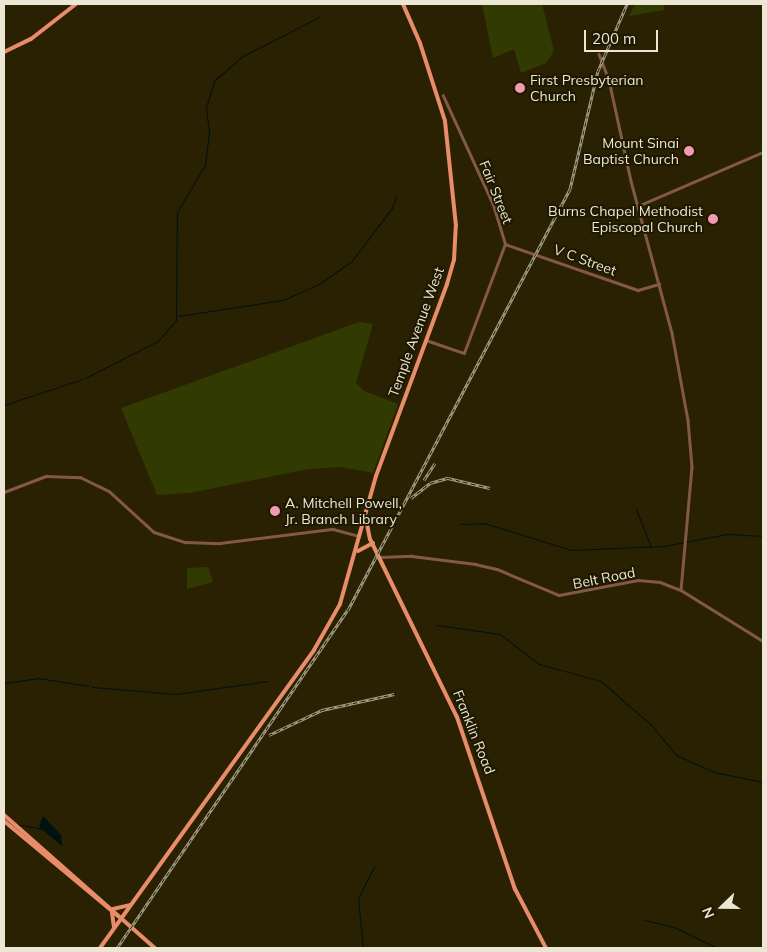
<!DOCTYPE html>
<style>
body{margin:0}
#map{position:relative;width:767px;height:952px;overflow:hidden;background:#292101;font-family:Mulish,sans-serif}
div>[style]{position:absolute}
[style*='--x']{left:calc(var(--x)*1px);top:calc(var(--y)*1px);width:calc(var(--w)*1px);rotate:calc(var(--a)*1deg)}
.green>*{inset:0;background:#313b01}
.water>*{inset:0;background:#001112}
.stream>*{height:1px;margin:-0.5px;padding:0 0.5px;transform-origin:0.5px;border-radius:0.5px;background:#001112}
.minor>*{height:2.5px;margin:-1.25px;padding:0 1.25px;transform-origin:1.25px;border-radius:1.25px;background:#845847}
.major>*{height:4px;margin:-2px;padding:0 2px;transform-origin:2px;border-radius:2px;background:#e88c6a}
.rail>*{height:3px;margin-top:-1.5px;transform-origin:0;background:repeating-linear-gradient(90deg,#1f1800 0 4px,#a8a28b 0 8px);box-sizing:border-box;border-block:1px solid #a8a28b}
.dots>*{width:14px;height:14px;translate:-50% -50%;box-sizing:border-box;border:2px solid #1f1800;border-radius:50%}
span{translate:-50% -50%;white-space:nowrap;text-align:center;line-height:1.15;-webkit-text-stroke:4px #1f1800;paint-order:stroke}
.poi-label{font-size:14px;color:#ebe7d4}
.left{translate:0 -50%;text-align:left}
.right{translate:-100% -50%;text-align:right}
.street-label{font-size:14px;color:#ebe7d4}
.frame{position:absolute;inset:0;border:5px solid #ebe7d4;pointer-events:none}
.north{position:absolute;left:697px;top:882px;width:50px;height:50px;-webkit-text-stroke:4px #1f1800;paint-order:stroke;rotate:248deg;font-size:14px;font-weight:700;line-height:20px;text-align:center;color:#ebe7d4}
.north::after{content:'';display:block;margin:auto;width:18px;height:22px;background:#ebe7d4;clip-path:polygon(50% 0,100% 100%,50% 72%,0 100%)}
.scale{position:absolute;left:584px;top:30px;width:74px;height:22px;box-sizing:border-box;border:2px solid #ebe7d4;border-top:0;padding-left:6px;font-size:15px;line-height:18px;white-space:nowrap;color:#ebe7d4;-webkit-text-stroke:4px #1f1800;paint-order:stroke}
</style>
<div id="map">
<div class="green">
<i style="clip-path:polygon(482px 4px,542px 4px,554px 51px,546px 63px,521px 73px,514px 49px,493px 58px)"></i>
<i style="clip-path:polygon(635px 4px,663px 4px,665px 10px,629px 16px)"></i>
<i style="clip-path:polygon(359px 322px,373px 324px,356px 383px,364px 391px,398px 404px,373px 473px,341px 467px,308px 469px,190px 493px,157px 495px,121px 408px)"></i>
<i style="clip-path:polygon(208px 567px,213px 582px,187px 589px,187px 568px)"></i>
</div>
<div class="water">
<i style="clip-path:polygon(43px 816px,61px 835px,62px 846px,39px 827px)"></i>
</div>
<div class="stream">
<i style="--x:178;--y:316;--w:106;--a:-8.7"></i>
<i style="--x:283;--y:300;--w:39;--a:-24"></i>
<i style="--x:319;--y:284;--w:39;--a:-35"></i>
<i style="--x:351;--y:262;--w:68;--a:-52.8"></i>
<i style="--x:392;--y:208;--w:12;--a:-70"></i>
<i style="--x:85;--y:378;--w:82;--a:-26.9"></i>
<i style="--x:158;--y:341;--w:28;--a:-49"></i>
<i style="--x:176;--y:320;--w:108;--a:-89.5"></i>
<i style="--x:177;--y:212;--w:55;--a:-59.2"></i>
<i style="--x:205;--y:165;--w:33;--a:-83"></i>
<i style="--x:209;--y:132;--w:25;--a:-97"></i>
<i style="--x:206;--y:107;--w:28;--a:-72"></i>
<i style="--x:215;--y:80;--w:35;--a:-41"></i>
<i style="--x:241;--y:57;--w:88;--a:-27.1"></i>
<i style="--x:4;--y:405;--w:82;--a:-18.4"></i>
<i style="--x:636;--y:509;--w:41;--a:68.5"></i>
<i style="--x:460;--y:524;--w:24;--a:-2"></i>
<i style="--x:484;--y:523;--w:91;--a:17.2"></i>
<i style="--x:571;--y:550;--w:93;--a:-2.5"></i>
<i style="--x:664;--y:546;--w:64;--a:-10.8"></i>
<i style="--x:727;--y:534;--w:36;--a:3"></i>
<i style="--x:437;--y:625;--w:64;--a:8.1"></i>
<i style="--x:500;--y:634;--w:49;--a:37.6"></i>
<i style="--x:539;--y:664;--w:64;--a:15.3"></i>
<i style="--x:601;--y:681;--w:68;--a:41.4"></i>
<i style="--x:652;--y:726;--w:38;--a:50"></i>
<i style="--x:676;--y:755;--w:42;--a:24.1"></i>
<i style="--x:714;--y:772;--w:50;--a:11.5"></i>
<i style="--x:4;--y:683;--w:34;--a:-8"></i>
<i style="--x:38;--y:678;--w:51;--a:9.1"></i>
<i style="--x:92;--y:687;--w:84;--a:4.8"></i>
<i style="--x:176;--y:694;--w:93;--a:-8"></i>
<i style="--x:15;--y:824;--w:27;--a:10"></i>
<i style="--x:644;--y:920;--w:31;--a:13"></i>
<i style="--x:674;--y:927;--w:48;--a:26"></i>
<i style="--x:363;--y:948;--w:50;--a:-95.7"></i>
<i style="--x:358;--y:898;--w:36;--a:-63"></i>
</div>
<div class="minor">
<i style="--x:599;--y:54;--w:28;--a:69"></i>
<i style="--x:609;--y:80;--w:103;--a:77.7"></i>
<i style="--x:631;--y:181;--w:157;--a:74.9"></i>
<i style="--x:672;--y:333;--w:88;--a:79.6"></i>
<i style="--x:688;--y:420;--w:47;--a:85.1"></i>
<i style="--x:692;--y:467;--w:123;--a:95.1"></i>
<i style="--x:638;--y:206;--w:136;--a:-23.4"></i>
<i style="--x:505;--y:244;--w:141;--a:19.1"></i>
<i style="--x:638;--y:290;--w:22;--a:-16"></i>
<i style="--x:426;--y:340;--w:40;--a:18.9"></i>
<i style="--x:464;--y:353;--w:116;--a:-69.4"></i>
<i style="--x:505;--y:244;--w:41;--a:-107.1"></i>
<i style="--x:493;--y:205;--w:120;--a:-114.6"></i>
<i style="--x:4;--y:492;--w:45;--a:-20.9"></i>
<i style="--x:46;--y:476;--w:34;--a:2"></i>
<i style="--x:80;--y:477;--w:32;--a:26"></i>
<i style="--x:109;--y:491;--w:61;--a:42.3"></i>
<i style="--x:154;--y:532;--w:33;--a:18"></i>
<i style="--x:185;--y:542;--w:35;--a:2"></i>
<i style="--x:220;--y:543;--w:114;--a:-7.1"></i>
<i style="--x:333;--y:529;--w:27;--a:15"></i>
<i style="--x:380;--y:557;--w:32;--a:-2"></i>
<i style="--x:412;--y:556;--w:64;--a:7.2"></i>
<i style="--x:475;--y:564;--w:23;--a:13"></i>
<i style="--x:497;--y:569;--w:67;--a:22.8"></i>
<i style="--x:559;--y:595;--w:80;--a:-10.8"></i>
<i style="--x:638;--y:580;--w:22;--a:5"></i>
<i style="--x:660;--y:582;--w:22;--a:21"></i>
<i style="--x:681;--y:590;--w:97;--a:31.9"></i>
</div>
<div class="major">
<i style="--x:4;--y:52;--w:30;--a:-26"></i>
<i style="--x:31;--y:39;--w:57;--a:-37.9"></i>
<i style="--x:366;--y:519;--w:20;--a:79"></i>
<i style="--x:370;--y:539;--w:198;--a:64"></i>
<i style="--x:457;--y:717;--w:182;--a:71.4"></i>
<i style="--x:515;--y:889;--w:67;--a:62.3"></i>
<i style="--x:358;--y:551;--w:17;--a:-28"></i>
<i style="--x:4;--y:815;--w:201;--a:41.4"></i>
<i style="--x:4;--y:821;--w:148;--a:39.8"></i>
<i style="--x:113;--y:909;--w:17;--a:-13"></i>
<i style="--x:112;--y:913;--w:14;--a:82"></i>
<i style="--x:100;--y:948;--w:367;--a:-54.3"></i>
<i style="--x:314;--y:650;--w:53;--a:-60.5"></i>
<i style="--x:340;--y:604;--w:133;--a:-74.3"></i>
<i style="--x:376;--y:476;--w:205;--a:-69.7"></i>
<i style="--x:447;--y:284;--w:25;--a:-74"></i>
<i style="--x:454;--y:260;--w:34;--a:-87"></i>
<i style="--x:456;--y:226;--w:106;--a:-96"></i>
<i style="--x:445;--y:121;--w:82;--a:-107.8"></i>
<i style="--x:420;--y:43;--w:43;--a:-113.6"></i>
</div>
<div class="rail">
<i style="--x:424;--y:480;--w:20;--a:-57"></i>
<i style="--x:411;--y:498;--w:24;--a:-38"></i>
<i style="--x:430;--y:483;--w:19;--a:-16"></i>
<i style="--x:448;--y:478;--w:43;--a:13.4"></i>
<i style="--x:269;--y:735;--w:59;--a:-25.3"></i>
<i style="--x:322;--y:710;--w:74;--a:-12.5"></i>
<i style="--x:117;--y:948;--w:409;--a:-55.7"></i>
<i style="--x:348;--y:610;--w:476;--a:-62.2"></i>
<i style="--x:570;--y:189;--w:121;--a:-76.7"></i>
<i style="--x:598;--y:71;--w:73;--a:-66.6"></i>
</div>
<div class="dots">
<i style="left:520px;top:88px;background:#f19ab2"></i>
<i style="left:689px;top:151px;background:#f19ab2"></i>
<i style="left:713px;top:219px;background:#f19ab2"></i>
<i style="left:275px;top:511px;background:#f19ab2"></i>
</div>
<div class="poi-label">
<span class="left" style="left:530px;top:88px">First Presbyterian<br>Church</span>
<span class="right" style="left:679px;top:151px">Mount Sinai<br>Baptist Church</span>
<span class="right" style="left:703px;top:219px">Burns Chapel Methodist<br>Episcopal Church</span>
<span class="left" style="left:285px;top:511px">A. Mitchell Powell,<br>Jr. Branch Library</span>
</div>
<div class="street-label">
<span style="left:496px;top:192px;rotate:68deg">Fair Street</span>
<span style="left:585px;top:260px;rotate:20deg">V C Street</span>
<span style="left:416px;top:332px;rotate:-70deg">Temple Avenue West</span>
<span style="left:604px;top:578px;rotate:-11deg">Belt Road</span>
<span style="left:474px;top:732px;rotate:68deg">Franklin Road</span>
</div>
<div class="frame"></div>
<div class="north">N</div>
<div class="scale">200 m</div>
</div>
